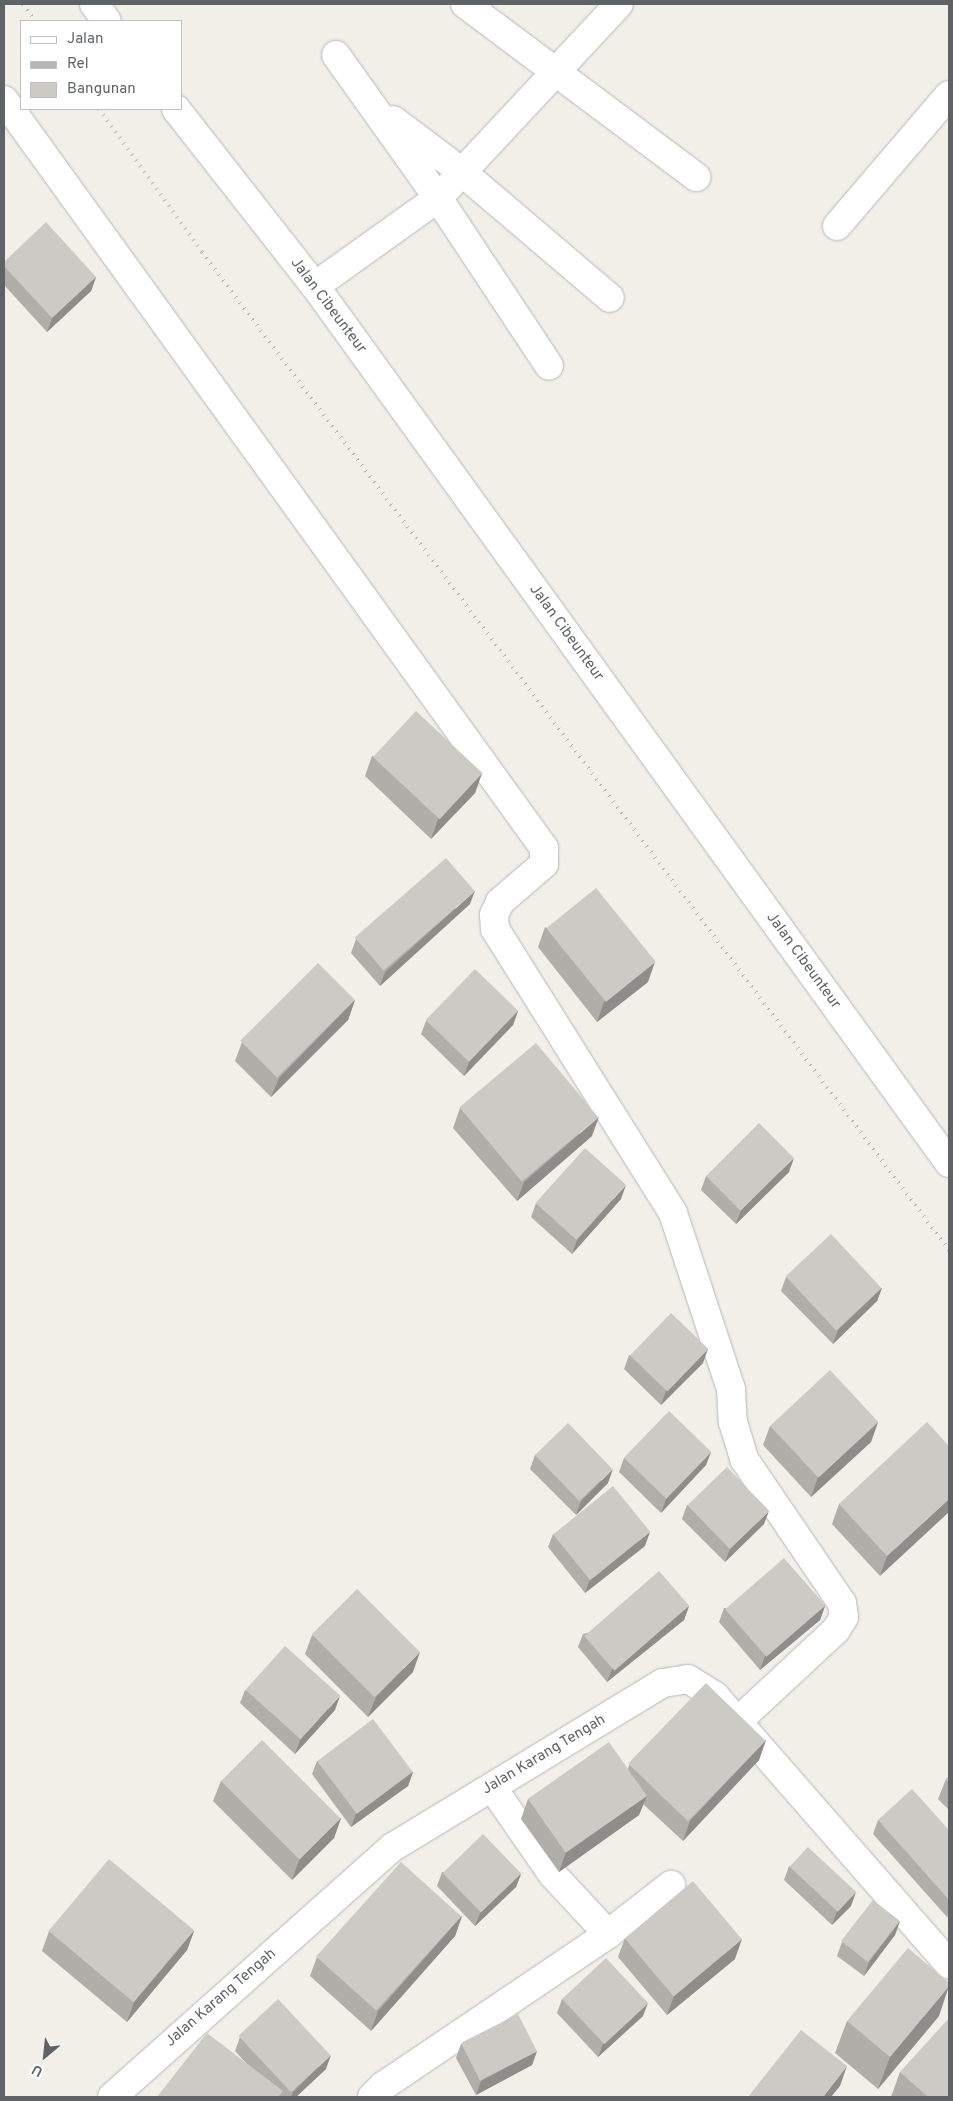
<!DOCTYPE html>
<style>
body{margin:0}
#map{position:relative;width:953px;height:2101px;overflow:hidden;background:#f1efe8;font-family:Overpass,sans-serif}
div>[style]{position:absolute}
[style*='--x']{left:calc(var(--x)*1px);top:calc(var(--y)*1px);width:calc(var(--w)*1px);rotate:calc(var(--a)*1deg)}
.roads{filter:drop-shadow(0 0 1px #b5b8bc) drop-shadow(0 0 1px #b5b8bc)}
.minor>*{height:28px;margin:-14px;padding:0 14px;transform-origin:14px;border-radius:14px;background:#fff}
.rail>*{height:4px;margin-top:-2px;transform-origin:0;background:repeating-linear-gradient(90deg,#b6b7b8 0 1px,transparent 0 7px)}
.wall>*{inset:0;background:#afaea9}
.shaded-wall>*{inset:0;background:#8f8d8a}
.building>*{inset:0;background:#cccac5;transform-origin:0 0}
span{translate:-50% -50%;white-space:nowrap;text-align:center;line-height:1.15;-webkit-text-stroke:4px #fff;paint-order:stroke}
.street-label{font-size:15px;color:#5f6368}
.frame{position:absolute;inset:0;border:5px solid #5f6368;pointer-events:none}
.legend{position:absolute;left:20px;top:20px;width:162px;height:90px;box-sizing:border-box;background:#fff;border:1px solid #bfc1c3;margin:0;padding:6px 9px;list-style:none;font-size:15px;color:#5f6368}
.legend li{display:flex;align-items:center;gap:10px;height:25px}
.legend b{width:25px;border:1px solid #bfc1c3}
.north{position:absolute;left:20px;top:2031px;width:50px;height:50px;-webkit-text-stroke:4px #fff;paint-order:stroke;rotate:208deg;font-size:14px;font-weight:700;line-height:20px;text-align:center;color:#5f6368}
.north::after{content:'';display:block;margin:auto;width:18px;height:22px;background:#5f6368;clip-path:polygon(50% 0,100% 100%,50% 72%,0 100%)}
</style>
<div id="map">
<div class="roads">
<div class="minor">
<i style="--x:94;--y:4;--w:21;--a:53"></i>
<i style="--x:465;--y:4;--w:289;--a:36.8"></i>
<i style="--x:336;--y:55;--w:176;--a:54.5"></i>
<i style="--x:438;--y:198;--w:201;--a:56.5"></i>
<i style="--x:4;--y:100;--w:923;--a:54.17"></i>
<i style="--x:544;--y:848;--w:16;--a:90"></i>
<i style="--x:544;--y:864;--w:58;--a:139.2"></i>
<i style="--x:500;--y:902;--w:14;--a:115"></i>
<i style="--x:494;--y:915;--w:14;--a:86"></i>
<i style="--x:495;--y:929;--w:335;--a:57.9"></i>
<i style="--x:673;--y:1213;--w:185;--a:71.8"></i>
<i style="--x:731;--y:1389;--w:33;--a:87"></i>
<i style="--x:733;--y:1422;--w:39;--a:73"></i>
<i style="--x:744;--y:1459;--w:174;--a:55.8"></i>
<i style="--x:842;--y:1603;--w:14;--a:82"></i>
<i style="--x:844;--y:1617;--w:15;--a:122"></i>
<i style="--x:836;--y:1630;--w:134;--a:137.1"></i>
<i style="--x:176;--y:109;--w:225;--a:51.9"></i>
<i style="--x:315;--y:286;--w:1082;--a:54.14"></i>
<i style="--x:393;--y:120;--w:86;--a:37"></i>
<i style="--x:462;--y:172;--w:194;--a:40.4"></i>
<i style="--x:837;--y:226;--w:172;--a:-49.5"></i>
<i style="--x:315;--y:286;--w:151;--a:-35.6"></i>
<i style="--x:438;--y:198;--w:265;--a:-47"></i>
<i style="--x:492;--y:1787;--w:107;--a:55.3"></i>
<i style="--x:553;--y:1875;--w:81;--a:47"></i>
<i style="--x:112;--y:2097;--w:376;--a:-41.7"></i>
<i style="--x:393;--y:1847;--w:316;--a:-31.3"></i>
<i style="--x:663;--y:1683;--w:25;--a:-9"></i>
<i style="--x:688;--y:1679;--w:32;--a:32"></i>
<i style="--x:715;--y:1696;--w:356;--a:48.9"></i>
<i style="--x:372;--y:2097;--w:16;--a:-45"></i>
<i style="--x:383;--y:2086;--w:272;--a:-34"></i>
<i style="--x:608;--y:1934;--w:80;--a:-37.9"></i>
</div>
</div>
<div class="rail">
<i style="--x:23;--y:4;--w:21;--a:55"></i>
<i style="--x:99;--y:109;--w:176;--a:54.2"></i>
<i style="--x:202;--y:252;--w:1247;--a:53.19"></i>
</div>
<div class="wall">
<i style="clip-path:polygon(4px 262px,96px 277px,91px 291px,47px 332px,4px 285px)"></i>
<i style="clip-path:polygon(372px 756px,482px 773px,475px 793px,431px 839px,365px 776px)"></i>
<i style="clip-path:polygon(470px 904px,380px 986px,351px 953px,356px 939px)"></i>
<i style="clip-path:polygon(545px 927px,648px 982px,597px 1022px,538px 947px)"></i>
<i style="clip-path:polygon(355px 1000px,348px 1020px,271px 1097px,235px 1061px,242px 1042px)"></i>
<i style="clip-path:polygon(518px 1011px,513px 1025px,464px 1076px,421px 1034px,426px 1021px)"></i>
<i style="clip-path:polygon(460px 1108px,592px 1136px,517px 1201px,453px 1128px)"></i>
<i style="clip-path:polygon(789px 1172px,736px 1224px,701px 1190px,706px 1176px)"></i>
<i style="clip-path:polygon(621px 1199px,572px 1254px,531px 1217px,536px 1203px)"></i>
<i style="clip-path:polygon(786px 1277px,882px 1288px,877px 1301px,833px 1344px,781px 1291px)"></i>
<i style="clip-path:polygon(629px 1355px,703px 1363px,661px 1405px,624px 1369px)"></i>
<i style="clip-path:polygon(878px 1422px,871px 1442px,811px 1497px,763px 1445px,770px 1426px)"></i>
<i style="clip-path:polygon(949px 1446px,880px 1576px,832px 1524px,839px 1504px)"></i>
<i style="clip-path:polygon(711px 1452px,706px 1465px,661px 1513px,619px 1472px,624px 1458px)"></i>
<i style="clip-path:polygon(535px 1455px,608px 1483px,576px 1515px,530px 1469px)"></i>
<i style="clip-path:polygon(687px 1505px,764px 1524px,725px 1562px,682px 1519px)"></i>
<i style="clip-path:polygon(553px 1534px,645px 1546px,585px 1593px,548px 1547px)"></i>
<i style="clip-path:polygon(689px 1606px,684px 1620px,607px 1682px,578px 1647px,583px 1634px)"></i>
<i style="clip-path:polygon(825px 1606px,820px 1620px,760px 1670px,719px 1622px,724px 1608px)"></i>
<i style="clip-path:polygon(312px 1635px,413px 1672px,368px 1717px,305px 1654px)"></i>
<i style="clip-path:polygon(245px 1690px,335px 1710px,295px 1754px,240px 1703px)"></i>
<i style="clip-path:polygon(766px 1740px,759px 1760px,683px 1841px,643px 1804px,639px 1815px,559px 1872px,521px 1819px,528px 1799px,628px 1769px,629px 1765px)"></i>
<i style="clip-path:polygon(317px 1761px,413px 1772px,408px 1786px,351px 1827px,312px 1774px)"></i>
<i style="clip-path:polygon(949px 1776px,949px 1810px,938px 1799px,946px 1779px)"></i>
<i style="clip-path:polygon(221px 1781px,341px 1818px,334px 1838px,292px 1880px,213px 1801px)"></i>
<i style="clip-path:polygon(878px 1820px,949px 1830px,949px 1914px,947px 1917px,873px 1834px)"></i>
<i style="clip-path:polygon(789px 1866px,851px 1906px,832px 1925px,784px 1880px)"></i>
<i style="clip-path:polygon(442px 1872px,521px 1874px,516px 1887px,475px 1926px,437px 1886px)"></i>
<i style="clip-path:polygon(462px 1916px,455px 1936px,371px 2031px,310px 1976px,317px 1957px)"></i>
<i style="clip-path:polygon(900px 1921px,895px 1935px,864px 1976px,837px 1956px,842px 1942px)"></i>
<i style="clip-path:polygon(49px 1931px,194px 1931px,187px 1950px,127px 2022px,42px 1951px)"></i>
<i style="clip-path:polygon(625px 1938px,735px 1959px,667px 2015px,618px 1957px)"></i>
<i style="clip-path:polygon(562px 1999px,643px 2016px,598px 2057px,557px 2013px)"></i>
<i style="clip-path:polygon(939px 2016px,878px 2089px,835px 2053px,847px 2021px)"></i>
<i style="clip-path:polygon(240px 2037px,326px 2069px,296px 2097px,157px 2097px,247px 2064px,235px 2051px)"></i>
<i style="clip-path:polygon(461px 2044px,537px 2051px,532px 2065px,476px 2095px,456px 2058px)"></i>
<i style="clip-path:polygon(900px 2072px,949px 2097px,891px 2097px)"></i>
</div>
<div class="shaded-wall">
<i style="clip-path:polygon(96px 277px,91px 291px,47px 332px,52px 318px)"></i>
<i style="clip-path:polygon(482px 773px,475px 793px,431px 839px,438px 819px)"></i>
<i style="clip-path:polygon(475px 891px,470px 904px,380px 986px,385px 972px)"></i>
<i style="clip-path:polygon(655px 962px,648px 982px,597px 1022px,604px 1002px)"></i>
<i style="clip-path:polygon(355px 1000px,348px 1020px,271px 1097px,279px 1078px)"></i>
<i style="clip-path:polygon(518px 1011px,513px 1025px,464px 1076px,469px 1062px)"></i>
<i style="clip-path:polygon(599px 1117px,592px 1136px,517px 1201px,524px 1182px)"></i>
<i style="clip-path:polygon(794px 1158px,789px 1172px,736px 1224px,741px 1210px)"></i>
<i style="clip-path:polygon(626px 1185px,621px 1199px,572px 1254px,577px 1240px)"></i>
<i style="clip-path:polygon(882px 1288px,877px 1301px,833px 1344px,838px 1330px)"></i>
<i style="clip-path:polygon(708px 1349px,703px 1363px,661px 1405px,666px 1391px)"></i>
<i style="clip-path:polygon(878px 1422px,871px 1442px,811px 1497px,818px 1477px)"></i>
<i style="clip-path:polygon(711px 1452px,706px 1465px,661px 1513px,666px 1499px)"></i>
<i style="clip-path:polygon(613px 1469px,608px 1483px,576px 1515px,581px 1501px)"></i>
<i style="clip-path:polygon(949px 1499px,949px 1512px,880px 1576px,887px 1556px)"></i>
<i style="clip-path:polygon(769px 1511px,764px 1524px,725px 1562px,730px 1549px)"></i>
<i style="clip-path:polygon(650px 1532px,645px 1546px,585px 1593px,590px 1579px)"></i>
<i style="clip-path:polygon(689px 1606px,684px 1620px,607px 1682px,612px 1669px)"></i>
<i style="clip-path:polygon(825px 1606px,820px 1620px,760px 1670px,765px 1656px)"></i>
<i style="clip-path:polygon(420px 1652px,413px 1672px,368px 1717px,376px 1697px)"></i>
<i style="clip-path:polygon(340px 1696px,335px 1710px,295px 1754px,300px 1740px)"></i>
<i style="clip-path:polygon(766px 1740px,759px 1760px,683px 1841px,690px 1821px)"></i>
<i style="clip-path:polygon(413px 1772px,408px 1786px,351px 1827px,356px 1814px)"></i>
<i style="clip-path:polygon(647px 1796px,639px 1815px,559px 1872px,566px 1852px)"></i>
<i style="clip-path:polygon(341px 1818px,334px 1838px,292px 1880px,299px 1860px)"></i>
<i style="clip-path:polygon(521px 1874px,516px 1887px,475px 1926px,480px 1913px)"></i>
<i style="clip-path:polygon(856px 1892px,851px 1906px,832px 1925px,837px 1911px)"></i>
<i style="clip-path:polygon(462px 1916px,455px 1936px,371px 2031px,378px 2011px)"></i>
<i style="clip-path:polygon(900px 1921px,895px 1935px,864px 1976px,869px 1962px)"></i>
<i style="clip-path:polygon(194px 1931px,187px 1950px,127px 2022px,134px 2002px)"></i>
<i style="clip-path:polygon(742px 1939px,735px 1959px,667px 2015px,674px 1996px)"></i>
<i style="clip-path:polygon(949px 1986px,939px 2016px,878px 2089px,890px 2057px)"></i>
<i style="clip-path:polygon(648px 2003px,643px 2016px,598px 2057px,603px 2044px)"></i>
<i style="clip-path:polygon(537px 2051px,532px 2065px,476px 2095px,481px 2081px)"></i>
<i style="clip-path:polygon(331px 2055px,326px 2069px,296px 2097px,291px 2097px,293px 2092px)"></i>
<i style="clip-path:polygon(847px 2066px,840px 2086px,831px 2097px,823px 2097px)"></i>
</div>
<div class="building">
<i style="clip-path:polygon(46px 222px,96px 277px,52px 318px,4px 266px,4px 262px)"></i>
<i style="left:416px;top:711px;width:91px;height:63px;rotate:43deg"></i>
<i style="left:446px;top:858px;width:44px;height:121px;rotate:49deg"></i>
<i style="left:596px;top:888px;width:95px;height:64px;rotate:51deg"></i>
<i style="left:318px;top:963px;width:52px;height:110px;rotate:45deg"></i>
<i style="left:475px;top:969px;width:60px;height:71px;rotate:44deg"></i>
<i style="left:536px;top:1043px;width:97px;height:100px;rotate:50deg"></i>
<i style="left:759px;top:1123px;width:49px;height:75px;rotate:45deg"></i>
<i style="left:585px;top:1148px;width:55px;height:74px;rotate:42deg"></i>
<i style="left:831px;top:1234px;width:74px;height:62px;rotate:47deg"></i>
<i style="left:671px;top:1313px;width:52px;height:59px;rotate:44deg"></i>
<i style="left:830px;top:1370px;width:71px;height:82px;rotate:47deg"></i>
<i style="left:669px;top:1411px;width:59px;height:65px;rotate:44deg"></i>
<i style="clip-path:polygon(927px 1422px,949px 1446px,949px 1499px,887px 1556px,839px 1504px)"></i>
<i style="left:568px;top:1423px;width:64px;height:46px;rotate:46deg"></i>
<i style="left:727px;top:1467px;width:61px;height:55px;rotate:46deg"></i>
<i style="left:613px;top:1486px;width:59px;height:77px;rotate:51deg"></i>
<i style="left:784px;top:1558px;width:63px;height:78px;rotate:49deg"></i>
<i style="left:659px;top:1571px;width:46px;height:99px;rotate:49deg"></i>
<i style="left:357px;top:1589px;width:89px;height:64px;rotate:45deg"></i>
<i style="left:285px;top:1646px;width:74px;height:59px;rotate:42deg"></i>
<i style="left:706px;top:1683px;width:83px;height:112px;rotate:44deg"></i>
<i style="left:373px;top:1719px;width:66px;height:70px;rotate:53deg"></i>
<i style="left:262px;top:1740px;width:111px;height:58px;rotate:45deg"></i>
<i style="left:609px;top:1742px;width:66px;height:99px;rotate:55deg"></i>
<i style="clip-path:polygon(949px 1776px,949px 1783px,946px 1779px)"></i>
<i style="clip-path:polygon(912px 1789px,949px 1830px,949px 1900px,878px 1820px)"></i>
<i style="left:483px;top:1834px;width:55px;height:56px;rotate:46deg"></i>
<i style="left:808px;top:1847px;width:66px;height:27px;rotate:43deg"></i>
<i style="left:109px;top:1859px;width:111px;height:94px;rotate:40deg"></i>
<i style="left:401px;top:1862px;width:81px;height:127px;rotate:42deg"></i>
<i style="left:693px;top:1881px;width:76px;height:89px;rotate:50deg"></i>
<i style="left:873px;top:1900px;width:34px;height:52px;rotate:38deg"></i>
<i style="clip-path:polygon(908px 1948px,949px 1983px,949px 1986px,890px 2057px,847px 2021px)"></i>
<i style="left:606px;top:1958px;width:62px;height:60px;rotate:47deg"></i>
<i style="left:278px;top:1999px;width:77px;height:54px;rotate:47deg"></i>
<i style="left:518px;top:2014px;width:42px;height:64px;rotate:63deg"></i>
<i style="clip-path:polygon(949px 2018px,949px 2097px,928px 2097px,900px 2072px)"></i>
<i style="clip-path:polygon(801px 2030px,847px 2066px,823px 2097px,748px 2097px)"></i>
<i style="clip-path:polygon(207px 2033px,283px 2091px,278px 2097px,157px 2097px)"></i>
</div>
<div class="street-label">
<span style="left:328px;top:306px;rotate:53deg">Jalan Cibeunteur</span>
<span style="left:566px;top:633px;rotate:54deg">Jalan Cibeunteur</span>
<span style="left:803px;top:961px;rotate:54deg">Jalan Cibeunteur</span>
<span style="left:544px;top:1755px;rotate:-31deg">Jalan Karang Tengah</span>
<span style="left:221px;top:1998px;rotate:-41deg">Jalan Karang Tengah</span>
</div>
<div class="frame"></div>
<ul class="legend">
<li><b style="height:6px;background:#fff"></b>Jalan</li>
<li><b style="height:6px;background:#b6b7b8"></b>Rel</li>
<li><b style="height:14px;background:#cccac5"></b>Bangunan</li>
</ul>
<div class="north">U</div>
</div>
